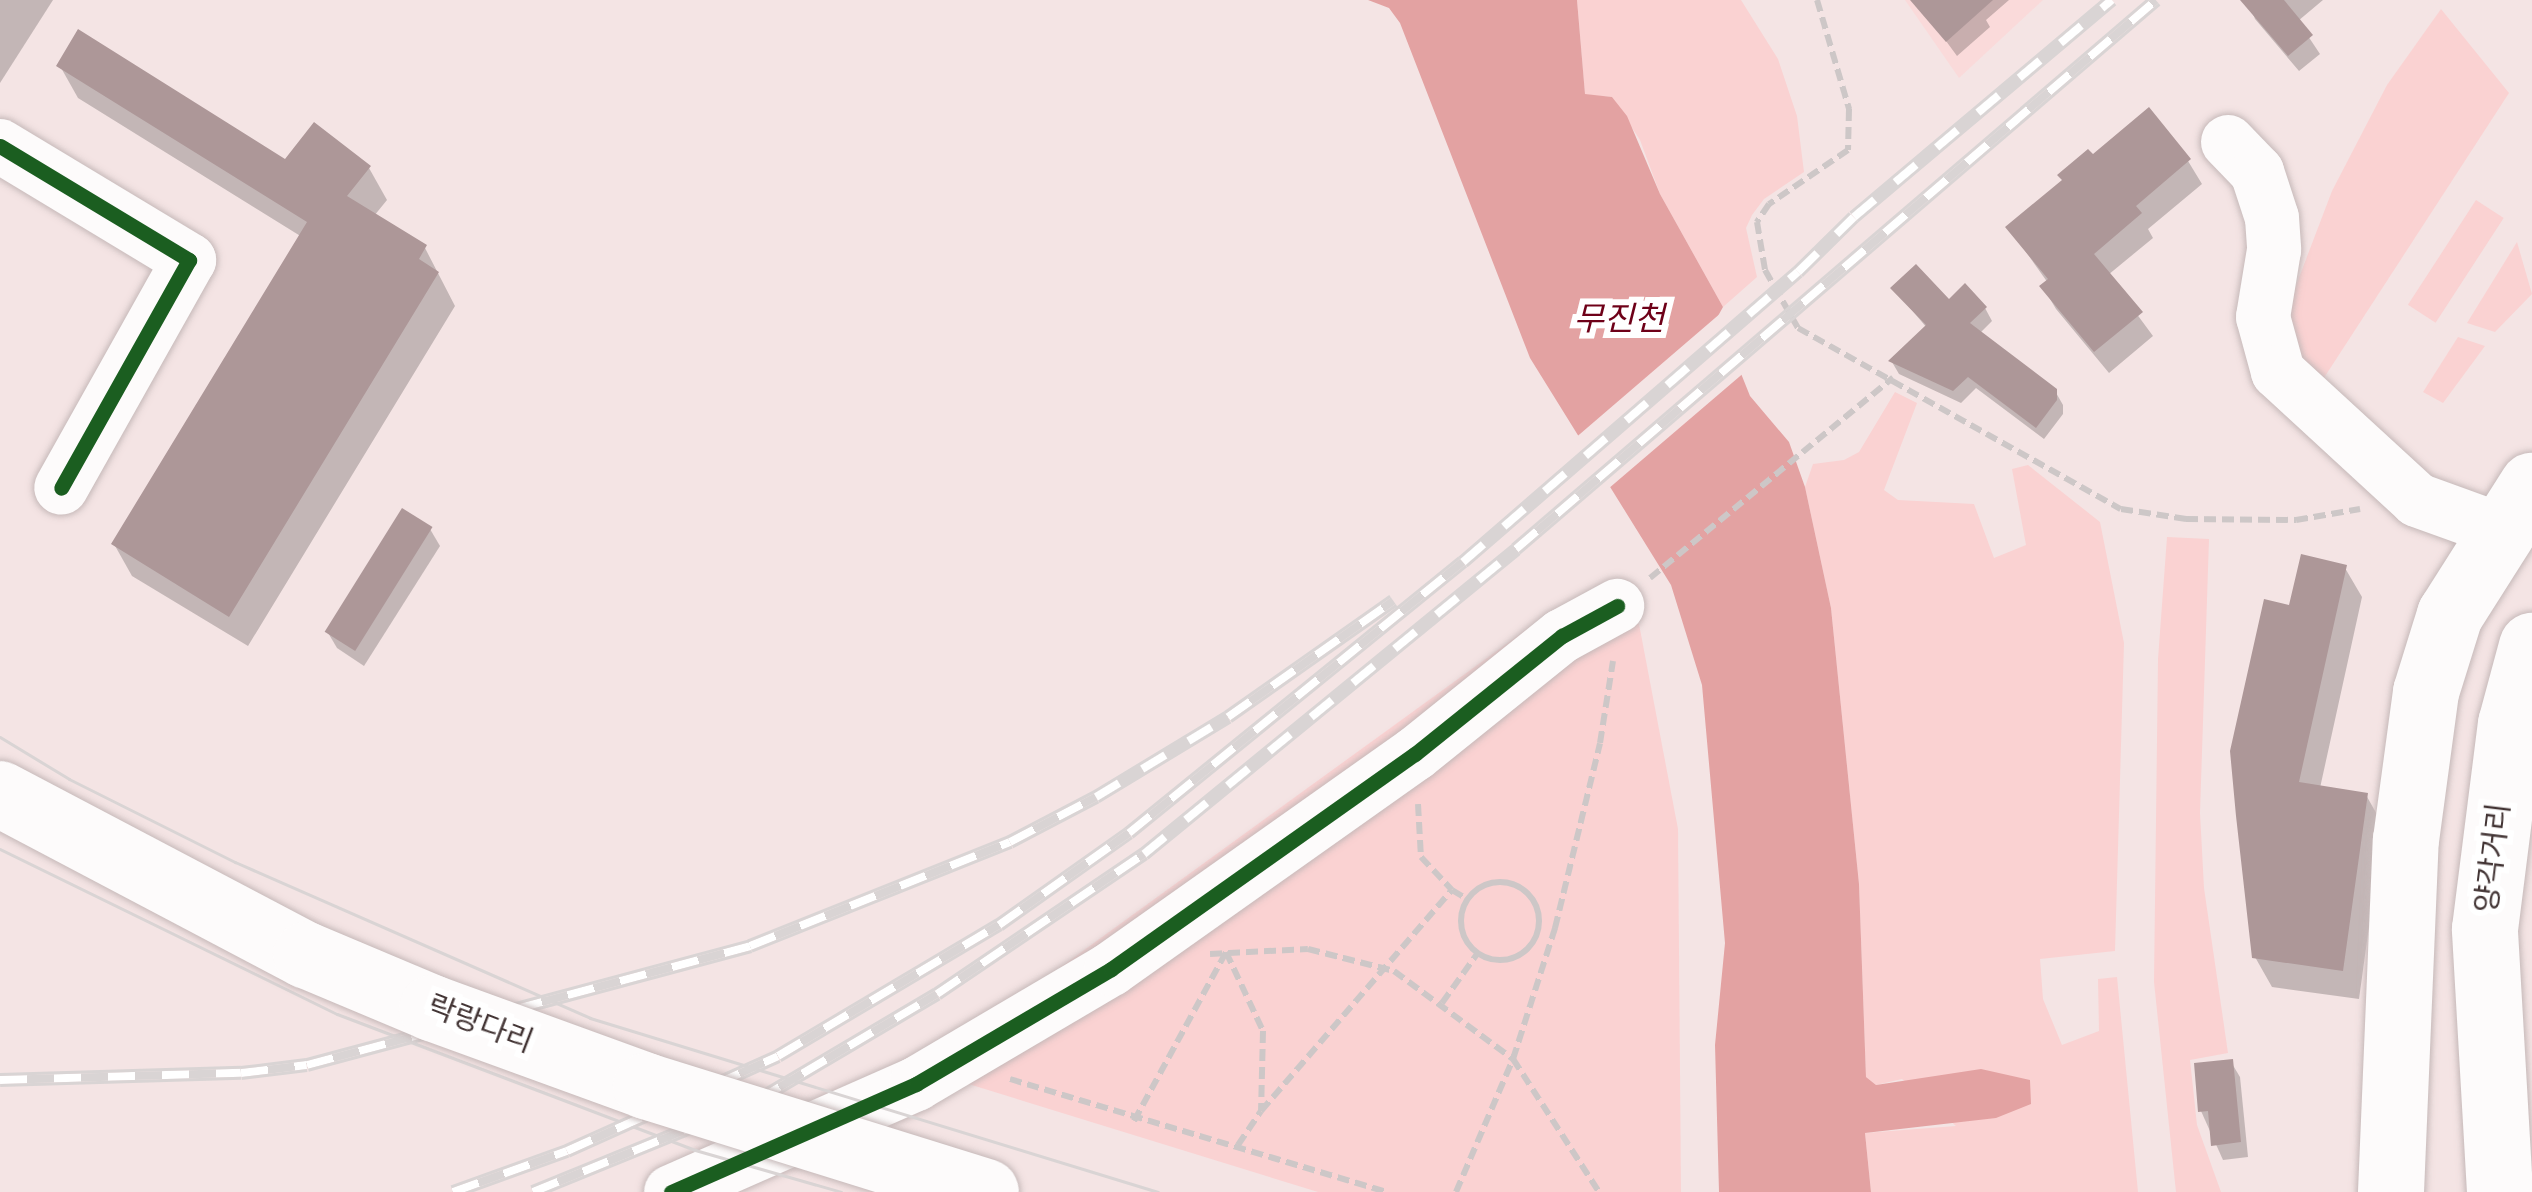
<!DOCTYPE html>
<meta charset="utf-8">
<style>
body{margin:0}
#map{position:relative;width:2532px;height:1192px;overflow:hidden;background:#f4e4e4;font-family:"Nunito Sans","Noto Sans KR",sans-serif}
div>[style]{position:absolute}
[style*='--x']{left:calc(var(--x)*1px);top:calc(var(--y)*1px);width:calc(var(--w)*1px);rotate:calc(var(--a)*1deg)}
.built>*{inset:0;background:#fadada}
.green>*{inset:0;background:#fad2d2;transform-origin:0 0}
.water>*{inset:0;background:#e3a2a2}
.pier>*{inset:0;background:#f4e4e4}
.shadow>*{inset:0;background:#0003}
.building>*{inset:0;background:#ad9798;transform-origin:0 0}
.path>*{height:6px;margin-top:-3px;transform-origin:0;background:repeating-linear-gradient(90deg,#cdc7c7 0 12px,transparent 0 18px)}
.path>.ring{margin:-3px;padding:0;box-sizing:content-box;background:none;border:6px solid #cdc7c7;border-radius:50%}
.roads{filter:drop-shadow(0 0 3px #c6b9b9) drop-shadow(0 0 3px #c6b9b9)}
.minor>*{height:54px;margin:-27px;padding:0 27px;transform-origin:27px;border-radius:27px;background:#fdfbfb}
.major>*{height:66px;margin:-33px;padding:0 33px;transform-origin:33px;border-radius:33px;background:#fdfbfb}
.tram>*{height:3px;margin:-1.5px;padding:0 1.5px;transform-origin:1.5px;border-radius:1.5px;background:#d9d4d4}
.rail>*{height:14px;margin-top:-7px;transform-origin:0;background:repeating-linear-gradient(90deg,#fff 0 27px,#d9d4d4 0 54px);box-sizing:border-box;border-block:3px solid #d9d4d4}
.bridges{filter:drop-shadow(0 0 3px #c6b9b9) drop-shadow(0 0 3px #c6b9b9)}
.major-bridge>*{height:66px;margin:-33px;padding:0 33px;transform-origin:33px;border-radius:33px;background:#fdfbfb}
.cycleway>*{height:15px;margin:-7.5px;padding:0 7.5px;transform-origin:7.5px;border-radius:7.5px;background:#1b5e20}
span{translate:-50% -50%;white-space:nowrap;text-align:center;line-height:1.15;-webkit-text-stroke:12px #fff;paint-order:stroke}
.street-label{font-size:30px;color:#433535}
.water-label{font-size:33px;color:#6e0018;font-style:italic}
</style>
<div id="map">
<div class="built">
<i style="clip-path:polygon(1905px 0,2043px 0,1959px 78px)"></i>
</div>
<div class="green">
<i style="clip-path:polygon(1577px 0,1741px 0,1778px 59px,1797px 116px,1804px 172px,1764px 199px,1752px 215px,1746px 228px,1757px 277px,1723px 307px,1660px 194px,1640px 140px,1612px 97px,1585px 95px)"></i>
<i style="clip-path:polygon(2441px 9px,2509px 93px,2320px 384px,2292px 370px,2284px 317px,2332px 191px,2387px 85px)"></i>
<i style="left:2476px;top:200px;width:33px;height:125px;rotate:33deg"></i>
<i style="clip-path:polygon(2517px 242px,2532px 294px,2495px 332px,2467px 323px)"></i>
<i style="clip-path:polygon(2458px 337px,2485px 346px,2443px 403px,2423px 392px)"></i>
<i style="clip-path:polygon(1895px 392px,1917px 403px,1884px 490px,1898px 500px,1974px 504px,1994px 558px,2026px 545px,2012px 469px,2028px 465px,2100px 522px,2124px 643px,2115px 951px,2040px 959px,2043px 999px,2062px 1045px,2099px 1031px,2098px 979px,2117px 977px,2138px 1192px,1871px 1192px,1865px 1133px,1956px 1126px,1902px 1079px,1876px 1085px,1866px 1077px,1859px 884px,1831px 608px,1805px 487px,1813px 464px,1844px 460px,1859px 452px)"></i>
<i style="clip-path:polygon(2167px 537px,2209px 539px,2200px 813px,2204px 888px,2228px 1053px,2190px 1060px,2197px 1125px,2221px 1192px,2176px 1192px,2154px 982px,2158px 659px)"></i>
<i style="clip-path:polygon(1639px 624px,1678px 829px,1681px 1192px,1318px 1192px,920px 1069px,1531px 626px)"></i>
</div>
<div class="water">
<i style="clip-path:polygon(1368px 0,1577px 0,1585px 94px,1612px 97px,1627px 116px,1660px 194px,1723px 307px,1718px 316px,1750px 396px,1789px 442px,1805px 487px,1831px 608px,1859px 884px,1866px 1077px,1876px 1085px,1981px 1069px,2030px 1080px,2031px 1104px,1996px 1118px,1865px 1133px,1871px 1192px,1719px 1192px,1715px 1045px,1725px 943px,1702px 685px,1671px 585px,1530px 358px,1400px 23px,1389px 8px)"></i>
</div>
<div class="pier">
<i style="clip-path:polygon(1729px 306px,1725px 316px,1746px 371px,1608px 489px,1573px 440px)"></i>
</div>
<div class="shadow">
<i style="clip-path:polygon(0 0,53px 0,0 83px)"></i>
<i style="clip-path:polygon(1916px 0,2009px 0,1986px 20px,1990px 27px,1957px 56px)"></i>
<i style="clip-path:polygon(2248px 0,2323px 0,2298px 21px,2320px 54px,2299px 71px,2255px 19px)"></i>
<i style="clip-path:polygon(60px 66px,286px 163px,369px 168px,387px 200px,374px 216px,425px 248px,455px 306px,248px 646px,132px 576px,114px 544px,302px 237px,78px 98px)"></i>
<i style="clip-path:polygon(2092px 158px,2188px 161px,2202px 184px,2148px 229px,2153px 238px,2108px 275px,2153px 336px,2109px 373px,2056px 309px,2043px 287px,2048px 283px,2009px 228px)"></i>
<i style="clip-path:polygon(1894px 289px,1985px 308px,1992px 321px,1979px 334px,2055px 391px,2063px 405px,2063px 414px,2044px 439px,1976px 388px,1961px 403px,1899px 374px,1892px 362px,1927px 328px)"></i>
<i style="clip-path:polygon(430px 529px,440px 546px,364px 666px,337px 648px,327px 631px)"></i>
<i style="clip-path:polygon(2345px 568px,2362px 597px,2320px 788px,2366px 795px,2383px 825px,2359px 999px,2272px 987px,2255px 957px,2292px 609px)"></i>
<i style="clip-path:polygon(2231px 1062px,2240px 1077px,2248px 1157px,2223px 1160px,2201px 1111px)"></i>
</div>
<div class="building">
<i style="clip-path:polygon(1910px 0,1993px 0,1946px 42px)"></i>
<i style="clip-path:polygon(2240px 0,2284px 0,2313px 35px,2288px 56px)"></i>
<i style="clip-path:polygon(78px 29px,285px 159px,314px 122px,371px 166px,347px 196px,427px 245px,419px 259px,439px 272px,229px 617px,111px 544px,307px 222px,56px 66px)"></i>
<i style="clip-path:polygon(2149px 107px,2191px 159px,2136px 206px,2142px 213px,2094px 254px,2143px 312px,2094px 352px,2039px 286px,2048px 279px,2005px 227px,2062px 180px,2057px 175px,2088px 149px,2093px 154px)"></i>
<i style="clip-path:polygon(1916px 264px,1949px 299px,1965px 283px,1987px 307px,1970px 323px,2057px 389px,2057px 400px,2036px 428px,1968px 377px,1953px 391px,1888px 361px,1926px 325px,1890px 288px)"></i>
<i style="left:402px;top:508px;width:36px;height:146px;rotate:32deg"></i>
<i style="clip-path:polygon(2301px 554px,2347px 565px,2299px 782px,2368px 793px,2343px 971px,2252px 958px,2236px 816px,2230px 751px,2264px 599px,2289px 605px)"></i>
<i style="clip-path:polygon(2233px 1059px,2241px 1142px,2211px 1146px,2208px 1111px,2198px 1112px,2194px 1063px)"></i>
</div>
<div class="path">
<i style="--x:1817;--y:0;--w:114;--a:73.6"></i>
<i style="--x:1849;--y:109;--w:41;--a:91.4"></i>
<i style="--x:1848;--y:150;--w:96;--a:145.6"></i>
<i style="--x:1769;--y:204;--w:22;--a:124"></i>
<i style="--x:1757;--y:222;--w:49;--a:80.5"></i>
<i style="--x:1765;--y:270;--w:67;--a:60.4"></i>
<i style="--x:1798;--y:328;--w:370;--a:29.3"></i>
<i style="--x:2121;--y:509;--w:66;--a:8.7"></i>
<i style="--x:2186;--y:519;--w:110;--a:0.5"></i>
<i style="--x:2296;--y:520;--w:65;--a:-9.8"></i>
<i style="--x:1650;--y:578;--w:315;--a:-39.5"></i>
<i style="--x:1418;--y:804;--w:53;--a:86.8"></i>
<i style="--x:1421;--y:857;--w:45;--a:46.8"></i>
<i class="ring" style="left:1461px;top:882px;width:72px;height:72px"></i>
<i style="--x:1210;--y:954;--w:98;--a:-2.9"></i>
<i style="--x:1308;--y:949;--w:89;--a:14.3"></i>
<i style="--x:1394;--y:971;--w:148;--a:36.5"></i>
<i style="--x:1513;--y:1059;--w:158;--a:57.1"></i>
<i style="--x:1442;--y:1003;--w:60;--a:-54.5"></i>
<i style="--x:1010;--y:1079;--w:393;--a:16.7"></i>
<i style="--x:1134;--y:1121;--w:192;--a:-61.4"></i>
<i style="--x:1226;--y:952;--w:87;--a:64.9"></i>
<i style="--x:1263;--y:1031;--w:80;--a:91.4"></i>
<i style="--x:1238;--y:1145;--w:41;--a:-55.9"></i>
<i style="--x:1261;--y:1111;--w:292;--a:-49.2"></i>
<i style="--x:1452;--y:890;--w:17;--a:31"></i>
<i style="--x:1456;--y:1192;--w:145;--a:-66.8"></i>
<i style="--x:1513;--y:1059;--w:138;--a:-72.2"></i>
<i style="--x:1555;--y:928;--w:190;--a:-76.3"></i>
<i style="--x:1600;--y:743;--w:83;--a:-81"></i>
</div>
<div class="roads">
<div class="minor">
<i style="--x:2228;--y:142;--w:42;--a:46"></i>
<i style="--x:2257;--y:172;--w:48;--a:71.9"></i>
<i style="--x:2272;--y:218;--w:32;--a:86"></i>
<i style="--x:2274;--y:250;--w:68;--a:99.3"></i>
<i style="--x:2263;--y:317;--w:57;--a:74.7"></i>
<i style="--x:2278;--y:372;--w:189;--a:42.6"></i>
<i style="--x:2417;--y:500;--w:88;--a:19.9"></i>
<i style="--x:0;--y:146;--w:221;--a:31.1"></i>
<i style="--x:189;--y:260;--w:261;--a:119.3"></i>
<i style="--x:671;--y:1192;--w:268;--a:-23.8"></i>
<i style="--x:916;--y:1084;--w:226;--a:-30.5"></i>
<i style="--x:1111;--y:969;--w:372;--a:-35.3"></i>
<i style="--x:1415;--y:754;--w:189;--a:-38.8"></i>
<i style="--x:1562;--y:636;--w:63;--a:-28.6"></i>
</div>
<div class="major">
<i style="--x:2391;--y:1192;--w:352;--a:-87.6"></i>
<i style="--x:2406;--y:840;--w:149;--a:-82.3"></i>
<i style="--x:2426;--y:692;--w:81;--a:-72.7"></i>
<i style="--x:2450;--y:615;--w:153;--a:-57.6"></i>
<i style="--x:2500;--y:1192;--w:263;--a:-93.3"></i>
<i style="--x:2485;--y:929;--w:207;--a:-82.8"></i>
<i style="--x:2511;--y:724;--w:81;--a:-74.9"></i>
</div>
</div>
<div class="tram">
<i style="--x:0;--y:737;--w:81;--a:31.3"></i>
<i style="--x:69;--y:779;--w:186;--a:26.6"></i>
<i style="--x:235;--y:862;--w:388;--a:23.7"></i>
<i style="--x:590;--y:1018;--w:594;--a:17.03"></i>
<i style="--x:0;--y:849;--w:375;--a:26.1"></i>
<i style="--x:337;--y:1014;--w:383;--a:20.8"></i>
<i style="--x:695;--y:1150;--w:152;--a:16"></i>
</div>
<div class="rail">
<i style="--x:0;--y:1080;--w:241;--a:-1.7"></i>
<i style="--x:241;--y:1073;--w:66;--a:-6.9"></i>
<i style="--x:307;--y:1065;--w:459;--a:-15"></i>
<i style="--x:750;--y:946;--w:280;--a:-21.8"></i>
<i style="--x:1010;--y:842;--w:97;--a:-27.6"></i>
<i style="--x:1096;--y:797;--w:154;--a:-31.2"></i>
<i style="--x:1228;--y:717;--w:202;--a:-35.1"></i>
<i style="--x:453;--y:1192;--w:121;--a:-19.8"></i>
<i style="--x:567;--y:1151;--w:231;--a:-24.2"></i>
<i style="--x:778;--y:1056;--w:257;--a:-30.7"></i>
<i style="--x:999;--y:925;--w:159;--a:-35.3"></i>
<i style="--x:1129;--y:833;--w:430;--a:-39.1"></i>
<i style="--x:1463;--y:562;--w:443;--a:-40.9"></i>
<i style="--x:1798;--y:272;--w:78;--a:-44.5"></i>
<i style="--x:1854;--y:217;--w:337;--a:-40.1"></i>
<i style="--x:533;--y:1192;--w:241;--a:-22.2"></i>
<i style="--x:756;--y:1101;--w:210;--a:-30.6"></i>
<i style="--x:937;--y:994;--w:250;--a:-34.1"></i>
<i style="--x:1144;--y:854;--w:481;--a:-39.3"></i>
<i style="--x:1516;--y:549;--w:843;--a:-40.62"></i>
</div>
<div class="bridges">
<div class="major-bridge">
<i style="--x:0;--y:794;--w:346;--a:27.8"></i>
<i style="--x:306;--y:955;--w:137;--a:22.8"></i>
<i style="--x:432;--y:1008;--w:228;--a:20"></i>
<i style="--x:646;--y:1086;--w:356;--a:17.3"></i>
</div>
</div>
<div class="cycleway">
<i style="--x:0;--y:146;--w:221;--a:31.1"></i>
<i style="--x:189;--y:260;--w:261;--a:119.3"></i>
<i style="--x:671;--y:1192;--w:268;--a:-23.8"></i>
<i style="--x:916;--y:1084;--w:226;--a:-30.5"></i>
<i style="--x:1111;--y:969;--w:372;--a:-35.3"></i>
<i style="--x:1415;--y:754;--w:189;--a:-38.8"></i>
<i style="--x:1562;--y:636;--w:63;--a:-28.6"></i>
</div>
<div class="street-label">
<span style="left:2494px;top:858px;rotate:-83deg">양각거리</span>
<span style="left:480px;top:1025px;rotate:21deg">락랑다리</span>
</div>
<div class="water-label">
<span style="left:1619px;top:320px">무진천</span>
</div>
</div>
